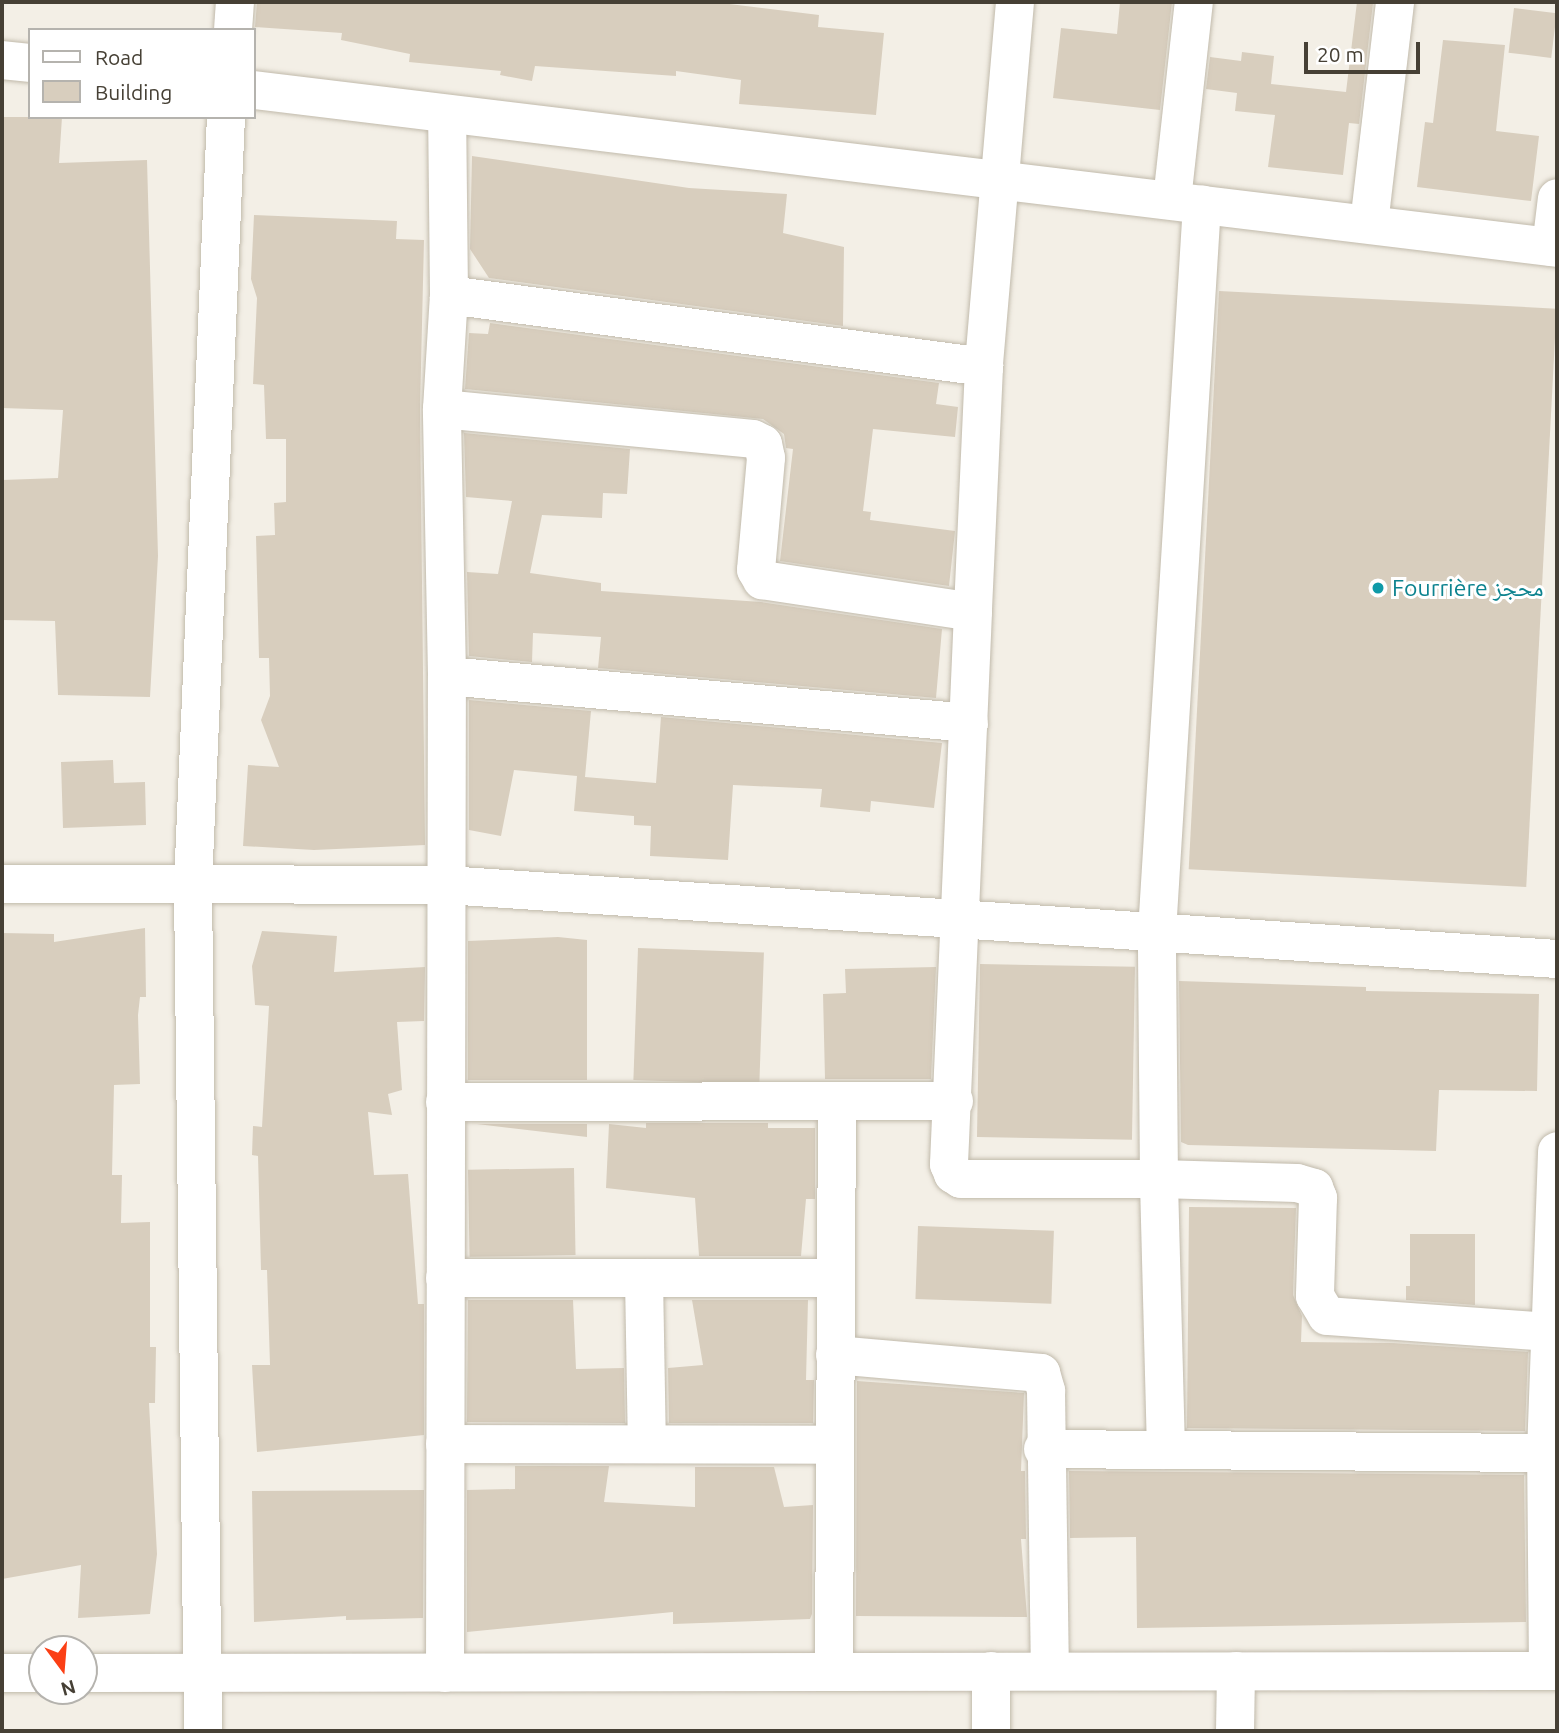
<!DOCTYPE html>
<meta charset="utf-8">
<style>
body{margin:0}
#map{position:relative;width:1559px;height:1733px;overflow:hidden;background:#f3efe6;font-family:Ubuntu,"Noto Naskh Arabic",sans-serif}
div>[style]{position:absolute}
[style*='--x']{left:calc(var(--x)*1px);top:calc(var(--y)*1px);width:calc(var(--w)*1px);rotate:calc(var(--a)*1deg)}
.building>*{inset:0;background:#d8cebe;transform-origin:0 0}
.roads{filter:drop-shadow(0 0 2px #c1baab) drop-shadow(0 0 2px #c1baab)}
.minor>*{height:38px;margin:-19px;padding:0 19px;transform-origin:19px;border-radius:19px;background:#fff}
.dots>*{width:19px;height:19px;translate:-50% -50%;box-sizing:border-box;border:4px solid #fff;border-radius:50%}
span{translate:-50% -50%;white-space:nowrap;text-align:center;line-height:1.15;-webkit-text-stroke:6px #fff;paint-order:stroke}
.culture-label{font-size:23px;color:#0d838f}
.left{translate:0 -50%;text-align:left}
.frame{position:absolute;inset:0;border:4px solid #464035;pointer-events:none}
.legend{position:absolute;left:28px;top:28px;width:228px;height:91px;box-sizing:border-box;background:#fff;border:2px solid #b5b3ae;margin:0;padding:9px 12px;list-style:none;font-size:21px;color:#464035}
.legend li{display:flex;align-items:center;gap:14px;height:35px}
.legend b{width:35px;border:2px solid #b5b3ae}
.north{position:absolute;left:28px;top:1635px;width:70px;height:70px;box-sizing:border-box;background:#fff;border:2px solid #b5b3ae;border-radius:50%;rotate:164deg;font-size:19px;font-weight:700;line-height:28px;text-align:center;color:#464035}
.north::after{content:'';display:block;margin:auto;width:24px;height:32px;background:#fb3f15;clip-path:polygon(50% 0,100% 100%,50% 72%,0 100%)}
.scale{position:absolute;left:1304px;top:42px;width:116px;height:32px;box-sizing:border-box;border:4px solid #464035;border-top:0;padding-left:9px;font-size:21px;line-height:24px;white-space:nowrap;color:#464035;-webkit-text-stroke:5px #fff;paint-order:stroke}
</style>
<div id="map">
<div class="building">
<i style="clip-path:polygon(257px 2px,713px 2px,819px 15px,818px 27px,884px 33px,876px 115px,739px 104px,741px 80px,676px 71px,676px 76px,535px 66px,532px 81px,500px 75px,501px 71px,409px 62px,410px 54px,341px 40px,342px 33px,255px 27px)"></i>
<i style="clip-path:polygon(1120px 2px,1172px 2px,1160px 110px,1053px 98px,1061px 28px,1117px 34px)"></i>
<i style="clip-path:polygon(1357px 2px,1373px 3px,1359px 124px,1349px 123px,1343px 175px,1268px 167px,1275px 115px,1235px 111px,1237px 93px,1206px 89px,1210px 57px,1241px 61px,1242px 52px,1274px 56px,1271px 84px,1346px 92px)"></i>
<i style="left:1514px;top:8px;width:43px;height:45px;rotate:7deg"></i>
<i style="clip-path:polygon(1443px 40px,1505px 45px,1496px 131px,1539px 136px,1531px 201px,1417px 187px,1425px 122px,1433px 123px)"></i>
<i style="clip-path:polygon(2px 117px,62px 117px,59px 163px,147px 160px,158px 556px,150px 697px,58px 695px,55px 621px,2px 620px,2px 480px,58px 478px,63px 410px,2px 408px)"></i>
<i style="clip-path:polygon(472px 156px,689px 188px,787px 194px,783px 233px,844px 247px,843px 326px,489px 278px,470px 249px)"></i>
<i style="clip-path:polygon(254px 215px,397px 221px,396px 239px,424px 240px,420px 409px,425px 845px,314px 850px,243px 846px,248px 765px,279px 767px,261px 720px,270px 696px,269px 658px,259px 658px,256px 536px,275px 535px,274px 503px,286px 502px,286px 439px,266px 439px,264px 385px,253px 384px,257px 298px,251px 279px)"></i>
<i style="left:1219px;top:291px;width:338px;height:579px;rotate:3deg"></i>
<i style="clip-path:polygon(490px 323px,939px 383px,936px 404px,958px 407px,955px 437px,873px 429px,863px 511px,871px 512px,870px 520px,955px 531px,949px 586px,780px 561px,793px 449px,786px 448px,784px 434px,763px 419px,465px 389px,469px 333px,488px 334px)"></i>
<i style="clip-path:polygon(464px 433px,630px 449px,627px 494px,603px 493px,602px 518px,542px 515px,530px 573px,601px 583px,601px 591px,761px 602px,942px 629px,936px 698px,598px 668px,601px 637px,533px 633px,532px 662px,469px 656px,467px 572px,498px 574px,512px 501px,466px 497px)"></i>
<i style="clip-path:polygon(469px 700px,591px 711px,585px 777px,656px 783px,661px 717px,942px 743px,934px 808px,871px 801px,870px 812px,820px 807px,822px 789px,733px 785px,728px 860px,650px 856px,651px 826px,634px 825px,634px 816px,574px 811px,577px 776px,514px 770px,501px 836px,469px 830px)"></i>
<i style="clip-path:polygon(113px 760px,114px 783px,145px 782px,146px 825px,63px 828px,61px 762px)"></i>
<i style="clip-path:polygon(145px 928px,146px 997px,140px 997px,138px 1015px,140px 1084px,114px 1085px,112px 1175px,122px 1175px,121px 1223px,150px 1222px,150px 1347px,156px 1347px,155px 1403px,149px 1403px,157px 1554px,150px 1614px,78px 1618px,81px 1565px,2px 1579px,2px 933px,54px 934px,54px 942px)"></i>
<i style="clip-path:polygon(262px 931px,337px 936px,334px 972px,425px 967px,424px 1021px,397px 1022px,402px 1090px,388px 1094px,392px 1115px,368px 1112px,374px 1175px,408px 1174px,418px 1304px,424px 1304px,424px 1435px,257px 1452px,252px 1365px,270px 1365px,267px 1270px,261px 1270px,258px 1156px,252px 1155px,253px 1126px,262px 1127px,269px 1006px,255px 1005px,252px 966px)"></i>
<i style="clip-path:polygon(558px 937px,587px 940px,587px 1080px,468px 1080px,468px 941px)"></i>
<i style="left:638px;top:948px;width:126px;height:132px;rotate:2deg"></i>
<i style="left:980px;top:964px;width:155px;height:173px;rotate:1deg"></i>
<i style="clip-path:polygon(936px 967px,931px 1079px,825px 1079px,823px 994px,846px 993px,845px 969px)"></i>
<i style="clip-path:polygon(1179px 981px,1366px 987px,1366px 991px,1539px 994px,1537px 1091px,1439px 1090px,1436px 1151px,1188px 1145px,1181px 1142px)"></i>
<i style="clip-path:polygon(646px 1123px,768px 1123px,768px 1128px,815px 1128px,815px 1199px,806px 1199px,801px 1256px,699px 1256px,695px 1198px,606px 1188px,609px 1124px,646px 1128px)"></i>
<i style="clip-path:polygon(476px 1124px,587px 1124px,587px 1137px,477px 1124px)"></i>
<i style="left:574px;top:1168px;width:87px;height:106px;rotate:89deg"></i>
<i style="clip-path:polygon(1189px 1207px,1296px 1208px,1293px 1295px,1302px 1316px,1301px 1342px,1392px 1343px,1528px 1352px,1525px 1431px,1187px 1428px)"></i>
<i style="left:918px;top:1226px;width:136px;height:73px;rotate:2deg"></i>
<i style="clip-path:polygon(1410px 1234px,1475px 1234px,1475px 1305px,1406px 1300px,1406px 1286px,1410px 1286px)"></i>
<i style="clip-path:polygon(468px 1300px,573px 1300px,576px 1369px,624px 1368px,625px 1423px,467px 1422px)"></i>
<i style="clip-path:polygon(692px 1300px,808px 1300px,806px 1380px,814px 1380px,813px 1423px,669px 1423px,668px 1368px,703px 1365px)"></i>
<i style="clip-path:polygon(857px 1381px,1024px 1393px,1021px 1471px,1025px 1471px,1026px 1539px,1021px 1539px,1027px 1617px,856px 1616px)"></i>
<i style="clip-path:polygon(515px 1466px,609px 1466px,604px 1502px,695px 1507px,695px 1467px,774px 1467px,784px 1507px,813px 1505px,812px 1614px,810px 1619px,673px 1624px,673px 1612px,467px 1632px,467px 1490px,515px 1489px)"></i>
<i style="clip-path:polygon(1069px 1471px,1524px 1475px,1526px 1622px,1137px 1628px,1136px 1537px,1070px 1538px)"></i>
<i style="clip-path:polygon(424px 1490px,423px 1618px,346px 1620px,346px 1616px,254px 1622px,252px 1491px)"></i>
</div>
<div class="roads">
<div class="minor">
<i style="--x:1015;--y:2;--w:366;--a:94.9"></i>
<i style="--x:984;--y:367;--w:245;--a:92.6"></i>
<i style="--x:973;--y:612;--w:553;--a:92.49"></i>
<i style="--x:949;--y:1164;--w:11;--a:68"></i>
<i style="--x:953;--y:1174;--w:9;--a:32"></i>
<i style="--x:961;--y:1179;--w:198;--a:0"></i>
<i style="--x:1159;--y:1179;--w:247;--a:-90.5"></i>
<i style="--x:1157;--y:932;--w:729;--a:-86.46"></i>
<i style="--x:233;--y:30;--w:28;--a:-86"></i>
<i style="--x:2;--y:60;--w:28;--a:6"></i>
<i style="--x:254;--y:90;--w:1313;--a:6.91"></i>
<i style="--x:1172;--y:200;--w:199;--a:-83.7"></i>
<i style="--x:1369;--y:224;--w:224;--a:-83.3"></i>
<i style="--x:1551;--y:247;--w:49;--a:-83"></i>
<i style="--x:449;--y:295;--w:540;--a:7.66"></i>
<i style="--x:442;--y:409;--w:312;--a:5.5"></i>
<i style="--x:753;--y:439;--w:11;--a:27"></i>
<i style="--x:763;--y:444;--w:14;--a:78"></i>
<i style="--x:766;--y:458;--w:112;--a:95.1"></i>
<i style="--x:756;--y:570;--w:12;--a:59"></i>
<i style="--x:762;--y:580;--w:213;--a:8.6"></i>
<i style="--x:447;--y:676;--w:524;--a:5.14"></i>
<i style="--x:2;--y:884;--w:444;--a:0.1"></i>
<i style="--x:446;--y:885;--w:1113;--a:3.81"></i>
<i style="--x:445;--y:1102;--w:509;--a:-0.11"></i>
<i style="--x:445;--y:1278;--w:391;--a:0"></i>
<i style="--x:644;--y:1278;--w:164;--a:89"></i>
<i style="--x:835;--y:1355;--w:207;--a:5"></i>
<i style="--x:1041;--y:1373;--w:19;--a:74"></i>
<i style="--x:1046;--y:1391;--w:280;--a:89.2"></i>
<i style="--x:445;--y:1444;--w:390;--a:0.1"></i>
<i style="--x:1043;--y:1449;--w:503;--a:0.46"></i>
<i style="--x:1166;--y:1450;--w:271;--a:-91.5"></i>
<i style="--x:1159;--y:1179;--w:138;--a:1.7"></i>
<i style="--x:1297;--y:1183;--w:18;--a:16"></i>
<i style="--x:1314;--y:1188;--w:11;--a:68"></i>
<i style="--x:1318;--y:1198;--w:98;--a:91.8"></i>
<i style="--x:1315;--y:1296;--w:23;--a:59"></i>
<i style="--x:1327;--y:1316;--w:225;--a:4.1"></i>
<i style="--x:834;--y:1671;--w:569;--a:-89.7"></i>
<i style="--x:1548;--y:1671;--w:218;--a:-90.5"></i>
<i style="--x:1546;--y:1453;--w:302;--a:-87.9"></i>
<i style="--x:2;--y:1673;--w:40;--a:0"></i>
<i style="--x:84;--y:1673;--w:1473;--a:-0.08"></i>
<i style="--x:445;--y:1673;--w:997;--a:-89.89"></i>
<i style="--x:447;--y:676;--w:267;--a:-91.1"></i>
<i style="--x:442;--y:409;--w:114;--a:-86.5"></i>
<i style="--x:449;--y:295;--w:181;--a:-90.6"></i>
<i style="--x:203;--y:1731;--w:847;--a:-90.68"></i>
<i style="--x:193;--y:884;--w:768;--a:-87.54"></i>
<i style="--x:991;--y:1731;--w:60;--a:-90"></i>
<i style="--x:1235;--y:1731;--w:60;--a:-89"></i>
</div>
</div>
<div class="dots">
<i style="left:1378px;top:588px;background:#0f9aa8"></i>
</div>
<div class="culture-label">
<span class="left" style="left:1392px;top:588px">Fourrière محجز</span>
</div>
<div class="frame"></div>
<ul class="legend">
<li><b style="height:9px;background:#fff"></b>Road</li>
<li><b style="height:19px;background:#d8cebe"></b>Building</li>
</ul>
<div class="north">N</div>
<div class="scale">20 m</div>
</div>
